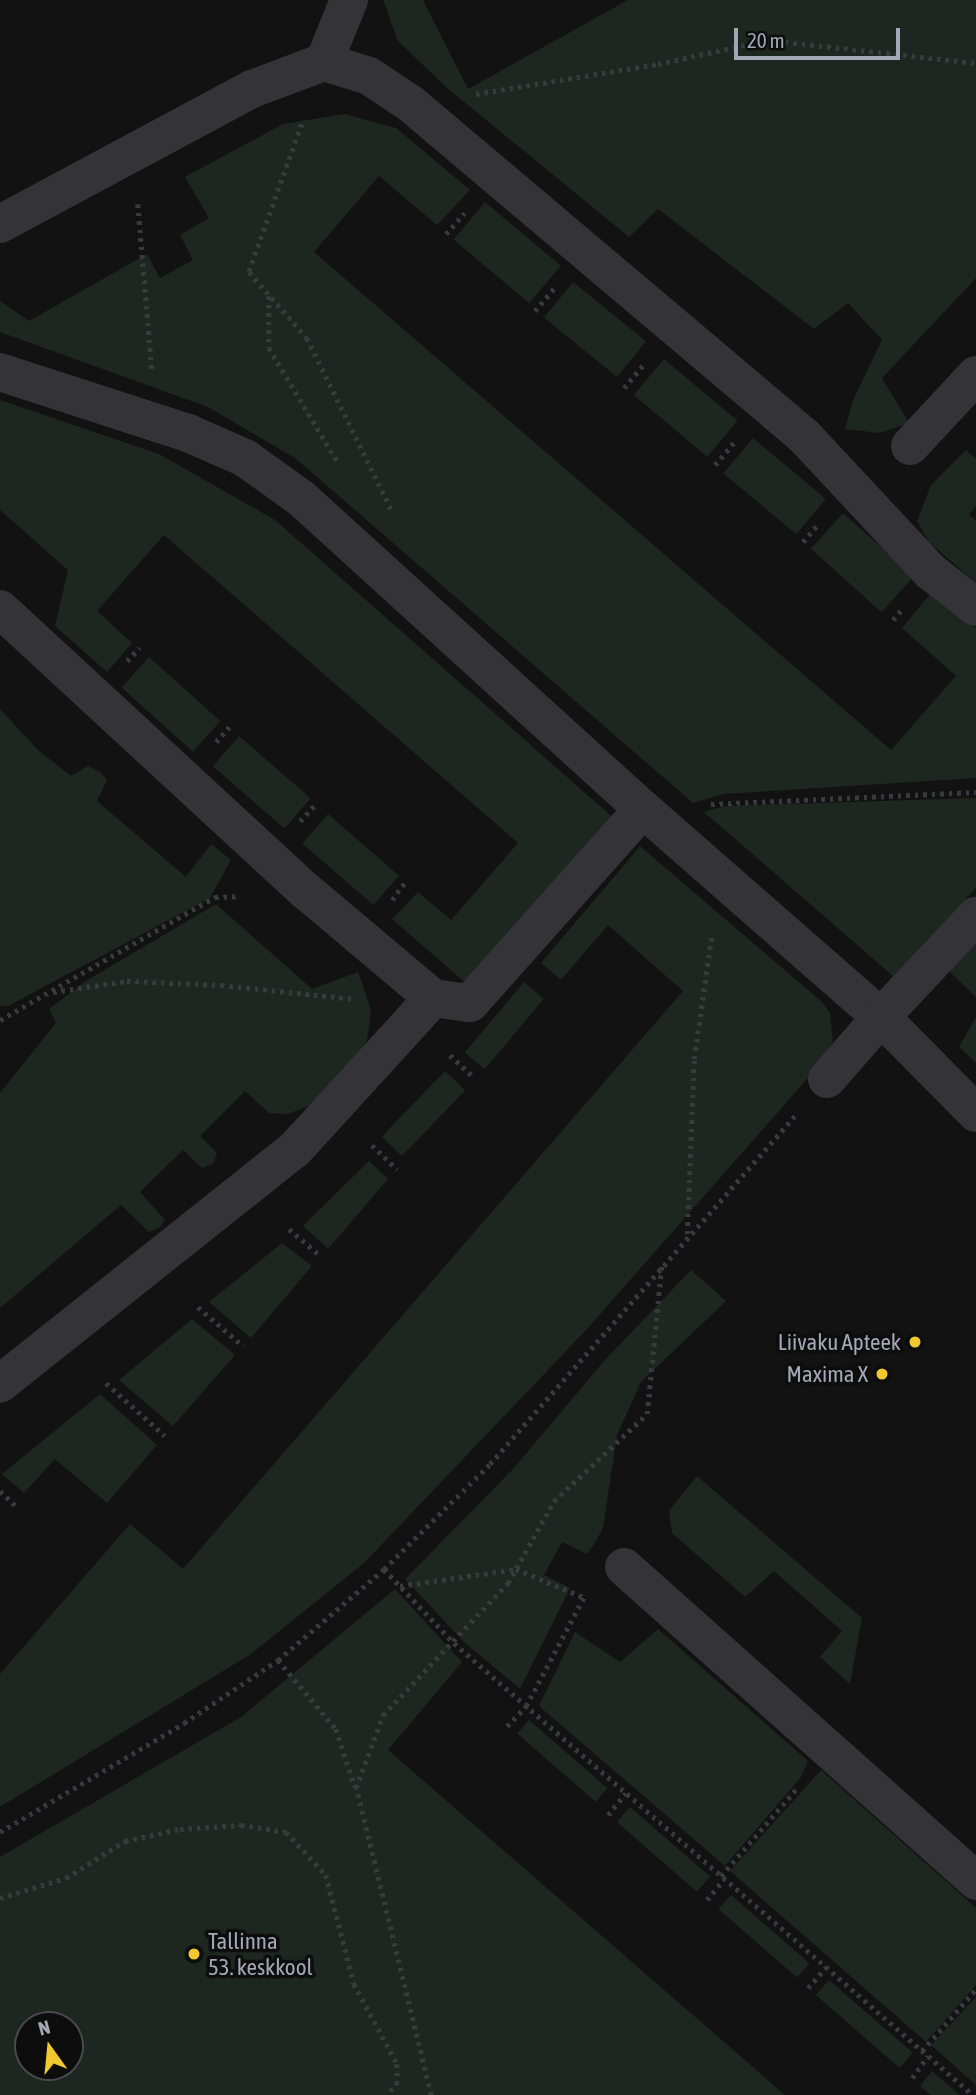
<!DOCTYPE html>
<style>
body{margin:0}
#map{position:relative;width:976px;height:2095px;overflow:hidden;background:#121213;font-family:"Asap Condensed",sans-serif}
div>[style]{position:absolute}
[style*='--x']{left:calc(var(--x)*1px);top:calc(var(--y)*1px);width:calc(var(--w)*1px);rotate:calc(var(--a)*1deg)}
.green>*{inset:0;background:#1e2620;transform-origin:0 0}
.path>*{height:4.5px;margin-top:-2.25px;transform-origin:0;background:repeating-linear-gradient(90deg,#393a3f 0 3.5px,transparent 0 8.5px)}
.street>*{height:38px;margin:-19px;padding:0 19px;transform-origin:19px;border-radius:19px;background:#333338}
.dots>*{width:19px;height:19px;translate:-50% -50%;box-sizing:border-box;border:4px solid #0d0d0e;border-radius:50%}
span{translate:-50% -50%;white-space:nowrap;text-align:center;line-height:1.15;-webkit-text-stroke:7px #0d0d0e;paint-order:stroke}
.poi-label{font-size:23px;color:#a3a6b4}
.right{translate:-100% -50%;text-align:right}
.left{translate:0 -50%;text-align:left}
.north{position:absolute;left:14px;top:2011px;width:70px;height:70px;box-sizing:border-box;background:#0d0d0e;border:2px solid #494a50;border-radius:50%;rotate:345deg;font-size:19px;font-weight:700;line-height:28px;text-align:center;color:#a3a6b4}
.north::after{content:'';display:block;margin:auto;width:24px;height:32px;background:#efc92d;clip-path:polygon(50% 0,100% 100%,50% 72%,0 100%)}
.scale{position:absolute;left:734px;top:28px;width:166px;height:32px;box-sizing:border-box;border:4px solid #a3a6b4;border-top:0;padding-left:9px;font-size:21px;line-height:24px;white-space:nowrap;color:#a3a6b4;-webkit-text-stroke:5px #0d0d0e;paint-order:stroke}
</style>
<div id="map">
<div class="green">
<i style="clip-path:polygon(383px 0,423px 0,468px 89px,628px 0,976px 0,976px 278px,882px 378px,909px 423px,879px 433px,845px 429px,853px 400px,882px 340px,848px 303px,814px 329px,658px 209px,629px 237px,446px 87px,398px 41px)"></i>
<i style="clip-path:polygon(345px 114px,396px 128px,470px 190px,437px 225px,379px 176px,314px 252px,891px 750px,956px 676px,902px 628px,930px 594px,976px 628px,976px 778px,724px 794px,693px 803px,295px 458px,208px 407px,0 332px,0 301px,29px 321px,147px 254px,160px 278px,193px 260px,180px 235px,209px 218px,185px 177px,283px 124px)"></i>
<i style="left:485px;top:202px;width:99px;height:49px;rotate:40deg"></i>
<i style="left:573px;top:282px;width:94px;height:46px;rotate:39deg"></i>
<i style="left:664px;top:359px;width:96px;height:47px;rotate:40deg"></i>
<i style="clip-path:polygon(0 400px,159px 454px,275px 520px,617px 821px,468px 985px,392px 919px,418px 892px,451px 920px,518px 843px,164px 535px,97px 611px,132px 643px,107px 672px,55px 626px,68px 570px,0 510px)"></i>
<i style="left:753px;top:438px;width:95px;height:46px;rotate:40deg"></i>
<i style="clip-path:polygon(966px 450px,976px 459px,976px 506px,969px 514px,976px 521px,976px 583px,929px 542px,917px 521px,931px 485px)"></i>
<i style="left:843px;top:513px;width:95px;height:48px;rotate:42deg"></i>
<i style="left:149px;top:657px;width:96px;height:41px;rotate:42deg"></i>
<i style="clip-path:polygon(0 709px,38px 750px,71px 776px,88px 766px,100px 772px,107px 780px,97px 801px,186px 877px,211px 844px,231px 860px,210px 898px,8px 1006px,0 1006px)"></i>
<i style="left:239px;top:736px;width:95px;height:40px;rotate:41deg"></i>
<i style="clip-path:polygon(976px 798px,976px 888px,894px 977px,704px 812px,725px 806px)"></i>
<i style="left:328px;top:814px;width:94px;height:39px;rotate:41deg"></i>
<i style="clip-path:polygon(640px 846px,822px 1002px,830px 1013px,833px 1042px,822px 1062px,587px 1329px,364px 1563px,251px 1654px,0 1807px,0 1674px,130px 1524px,183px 1569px,683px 991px,608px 925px,561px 980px,541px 963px)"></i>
<i style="clip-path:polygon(216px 904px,312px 989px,358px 972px,371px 1010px,367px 1041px,321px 1101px,288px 1114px,269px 1113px,245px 1091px,200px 1136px,217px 1153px,213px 1164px,202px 1168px,183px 1150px,140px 1192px,165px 1220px,160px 1227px,149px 1232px,121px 1205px,0 1308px,0 1093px,56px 1023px,49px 1009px,86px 981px)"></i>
<i style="clip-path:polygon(976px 939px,976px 997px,949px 971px)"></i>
<i style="left:524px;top:982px;width:26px;height:92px;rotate:40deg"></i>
<i style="clip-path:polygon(976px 1017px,976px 1063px,959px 1047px)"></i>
<i style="left:445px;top:1071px;width:28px;height:91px;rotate:44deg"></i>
<i style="clip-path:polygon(369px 1161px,388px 1179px,328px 1249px,303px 1226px)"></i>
<i style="clip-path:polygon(282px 1243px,312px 1266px,251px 1338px,209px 1302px)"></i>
<i style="clip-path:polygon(691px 1270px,726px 1301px,641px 1382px,617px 1435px,603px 1528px,595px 1543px,587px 1554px,562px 1542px,544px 1575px,570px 1588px,520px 1689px,464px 1642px,405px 1579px,513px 1469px,604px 1361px)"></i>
<i style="clip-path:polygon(192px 1319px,235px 1355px,173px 1426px,119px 1380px)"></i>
<i style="clip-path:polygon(100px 1394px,157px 1445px,107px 1503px,55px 1459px,24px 1493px,2px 1474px)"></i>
<i style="clip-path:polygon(697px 1476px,862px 1618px,850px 1684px,820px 1657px,842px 1631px,774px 1571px,745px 1597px,672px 1533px,669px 1511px)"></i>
<i style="clip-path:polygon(evenodd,395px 1589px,462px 1662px,388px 1750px,785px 2095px,0 2095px,0 1857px,241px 1717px,395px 1589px,70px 2025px,70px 2067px,28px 2067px,28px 2025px,70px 2025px)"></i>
<i style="clip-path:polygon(658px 1629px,808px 1761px,801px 1777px,725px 1866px,539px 1706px,575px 1632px,620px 1662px)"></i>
<i style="left:529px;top:1720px;width:104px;height:18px;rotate:41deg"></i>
<i style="clip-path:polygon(821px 1770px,976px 1908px,976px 1985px,926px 2042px,730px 1871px)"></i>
<i style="left:630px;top:1807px;width:106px;height:20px;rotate:41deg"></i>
<i style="left:731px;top:1895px;width:104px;height:19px;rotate:41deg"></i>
<i style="left:829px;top:1980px;width:111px;height:20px;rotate:41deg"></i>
<i style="clip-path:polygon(976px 1997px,976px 2085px,931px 2045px)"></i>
<i style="clip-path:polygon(932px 2071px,960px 2095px,931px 2095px,920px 2086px)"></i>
</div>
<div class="path">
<i style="--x:476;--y:94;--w:184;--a:-9.4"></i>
<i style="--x:658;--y:64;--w:113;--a:-12.3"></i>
<i style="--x:768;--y:40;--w:209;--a:6.3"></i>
<i style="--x:302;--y:124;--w:157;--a:109.7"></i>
<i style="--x:249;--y:272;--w:88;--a:48.7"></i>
<i style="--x:307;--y:338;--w:195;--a:63.8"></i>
<i style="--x:138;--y:204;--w:166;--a:85.2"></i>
<i style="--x:446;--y:234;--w:28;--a:-49"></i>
<i style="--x:269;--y:296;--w:52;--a:90"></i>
<i style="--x:269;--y:348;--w:135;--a:58.9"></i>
<i style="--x:535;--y:311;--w:31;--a:-50"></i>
<i style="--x:624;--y:388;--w:31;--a:-50"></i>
<i style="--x:715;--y:465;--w:30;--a:-50"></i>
<i style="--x:803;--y:542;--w:23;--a:-50"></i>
<i style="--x:893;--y:620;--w:13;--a:-51"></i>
<i style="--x:127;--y:661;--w:18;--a:-47"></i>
<i style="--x:216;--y:742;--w:20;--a:-49"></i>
<i style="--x:711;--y:804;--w:265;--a:-2.6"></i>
<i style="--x:300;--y:821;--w:23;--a:-47"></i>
<i style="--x:392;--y:900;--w:24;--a:-54"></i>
<i style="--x:53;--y:992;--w:75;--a:-8.5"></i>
<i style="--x:127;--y:981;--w:94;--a:2.4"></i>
<i style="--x:221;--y:985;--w:135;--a:6"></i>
<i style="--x:0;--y:1020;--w:248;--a:-29.8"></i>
<i style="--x:215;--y:897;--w:24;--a:-2"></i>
<i style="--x:450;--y:1055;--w:34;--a:43"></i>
<i style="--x:372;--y:1145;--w:35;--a:44"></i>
<i style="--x:289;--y:1229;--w:42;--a:40.2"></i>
<i style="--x:687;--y:1234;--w:175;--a:-87.7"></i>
<i style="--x:694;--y:1059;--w:127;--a:-81.9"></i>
<i style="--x:198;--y:1307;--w:60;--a:40.9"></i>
<i style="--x:106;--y:1383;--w:79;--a:41.9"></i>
<i style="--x:0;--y:1491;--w:21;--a:43"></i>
<i style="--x:384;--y:1569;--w:102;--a:46.6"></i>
<i style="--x:454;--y:1643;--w:688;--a:41.05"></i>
<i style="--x:400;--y:1586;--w:117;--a:-8.3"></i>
<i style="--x:516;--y:1569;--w:73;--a:22.7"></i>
<i style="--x:278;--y:1660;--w:90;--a:50"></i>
<i style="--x:336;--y:1729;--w:61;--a:71.9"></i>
<i style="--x:507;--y:1726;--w:28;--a:-46"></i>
<i style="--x:526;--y:1706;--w:123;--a:-62"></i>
<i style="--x:608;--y:1815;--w:28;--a:-51"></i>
<i style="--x:0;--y:1832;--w:214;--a:-30.6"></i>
<i style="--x:184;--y:1723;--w:113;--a:-33.8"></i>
<i style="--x:278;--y:1660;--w:140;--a:-40.6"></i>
<i style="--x:384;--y:1569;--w:149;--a:-44.7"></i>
<i style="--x:490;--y:1464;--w:465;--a:-48.8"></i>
<i style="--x:721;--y:1876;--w:118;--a:-49.1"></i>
<i style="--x:0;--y:1898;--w:69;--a:-16.9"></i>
<i style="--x:66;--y:1878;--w:70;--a:-32.1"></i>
<i style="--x:125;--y:1841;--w:56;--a:-12.3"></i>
<i style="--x:180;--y:1829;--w:61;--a:-3.8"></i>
<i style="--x:241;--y:1825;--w:46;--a:8.8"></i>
<i style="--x:286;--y:1832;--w:59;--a:47.1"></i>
<i style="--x:326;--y:1875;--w:113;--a:75.6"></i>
<i style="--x:354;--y:1984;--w:91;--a:61.7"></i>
<i style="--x:397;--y:2064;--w:18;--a:87"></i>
<i style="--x:398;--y:2082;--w:17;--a:130"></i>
<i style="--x:707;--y:1900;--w:27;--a:-51"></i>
<i style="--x:808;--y:1988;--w:28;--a:-49"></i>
<i style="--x:922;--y:2051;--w:82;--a:-48.9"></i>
<i style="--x:912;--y:2078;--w:27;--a:-54"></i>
<i style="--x:431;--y:2095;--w:316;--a:-103.7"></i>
<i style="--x:356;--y:1788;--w:78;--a:-69.7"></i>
<i style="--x:383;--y:1715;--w:182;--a:-46.6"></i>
<i style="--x:508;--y:1583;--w:94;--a:-60.7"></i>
<i style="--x:554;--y:1501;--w:127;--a:-43.1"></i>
<i style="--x:647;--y:1414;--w:153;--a:-84.4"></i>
</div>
<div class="street">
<i style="--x:324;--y:62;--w:47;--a:17.3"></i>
<i style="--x:369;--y:76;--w:50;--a:33.7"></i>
<i style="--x:411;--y:104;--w:514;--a:40.19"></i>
<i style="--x:804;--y:436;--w:186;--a:47"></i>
<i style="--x:931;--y:572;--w:57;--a:37.9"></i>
<i style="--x:0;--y:224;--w:286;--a:-28.2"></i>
<i style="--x:252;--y:89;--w:77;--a:-20.6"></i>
<i style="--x:324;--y:62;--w:67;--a:-68"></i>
<i style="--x:0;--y:372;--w:198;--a:18"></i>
<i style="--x:188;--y:433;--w:62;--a:23.7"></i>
<i style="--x:245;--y:458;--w:70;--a:35.7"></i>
<i style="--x:302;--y:499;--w:461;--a:42.3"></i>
<i style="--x:643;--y:809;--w:316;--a:41.2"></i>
<i style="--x:881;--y:1017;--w:139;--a:-46.8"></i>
<i style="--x:910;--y:446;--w:97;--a:-47.1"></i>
<i style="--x:0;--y:609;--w:416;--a:42.7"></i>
<i style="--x:306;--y:891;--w:166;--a:40.1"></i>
<i style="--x:433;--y:998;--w:205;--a:132.4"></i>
<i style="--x:295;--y:1149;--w:377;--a:141.5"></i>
<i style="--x:433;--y:998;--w:37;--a:8"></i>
<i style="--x:470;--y:1003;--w:260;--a:-48.3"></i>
<i style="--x:827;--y:1079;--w:82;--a:-48.9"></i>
<i style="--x:881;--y:1017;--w:135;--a:45.3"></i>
<i style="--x:624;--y:1567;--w:472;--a:41.7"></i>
</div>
<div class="dots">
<i style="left:915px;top:1342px;background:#efc92d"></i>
<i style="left:882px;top:1374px;background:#efc92d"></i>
<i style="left:194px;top:1954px;background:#efc92d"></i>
</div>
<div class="poi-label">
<span class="right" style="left:901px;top:1342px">Liivaku Apteek</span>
<span class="right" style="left:868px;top:1374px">Maxima X</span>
<span class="left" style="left:208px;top:1954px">Tallinna<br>53. keskkool</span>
</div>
<div class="north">N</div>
<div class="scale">20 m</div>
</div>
